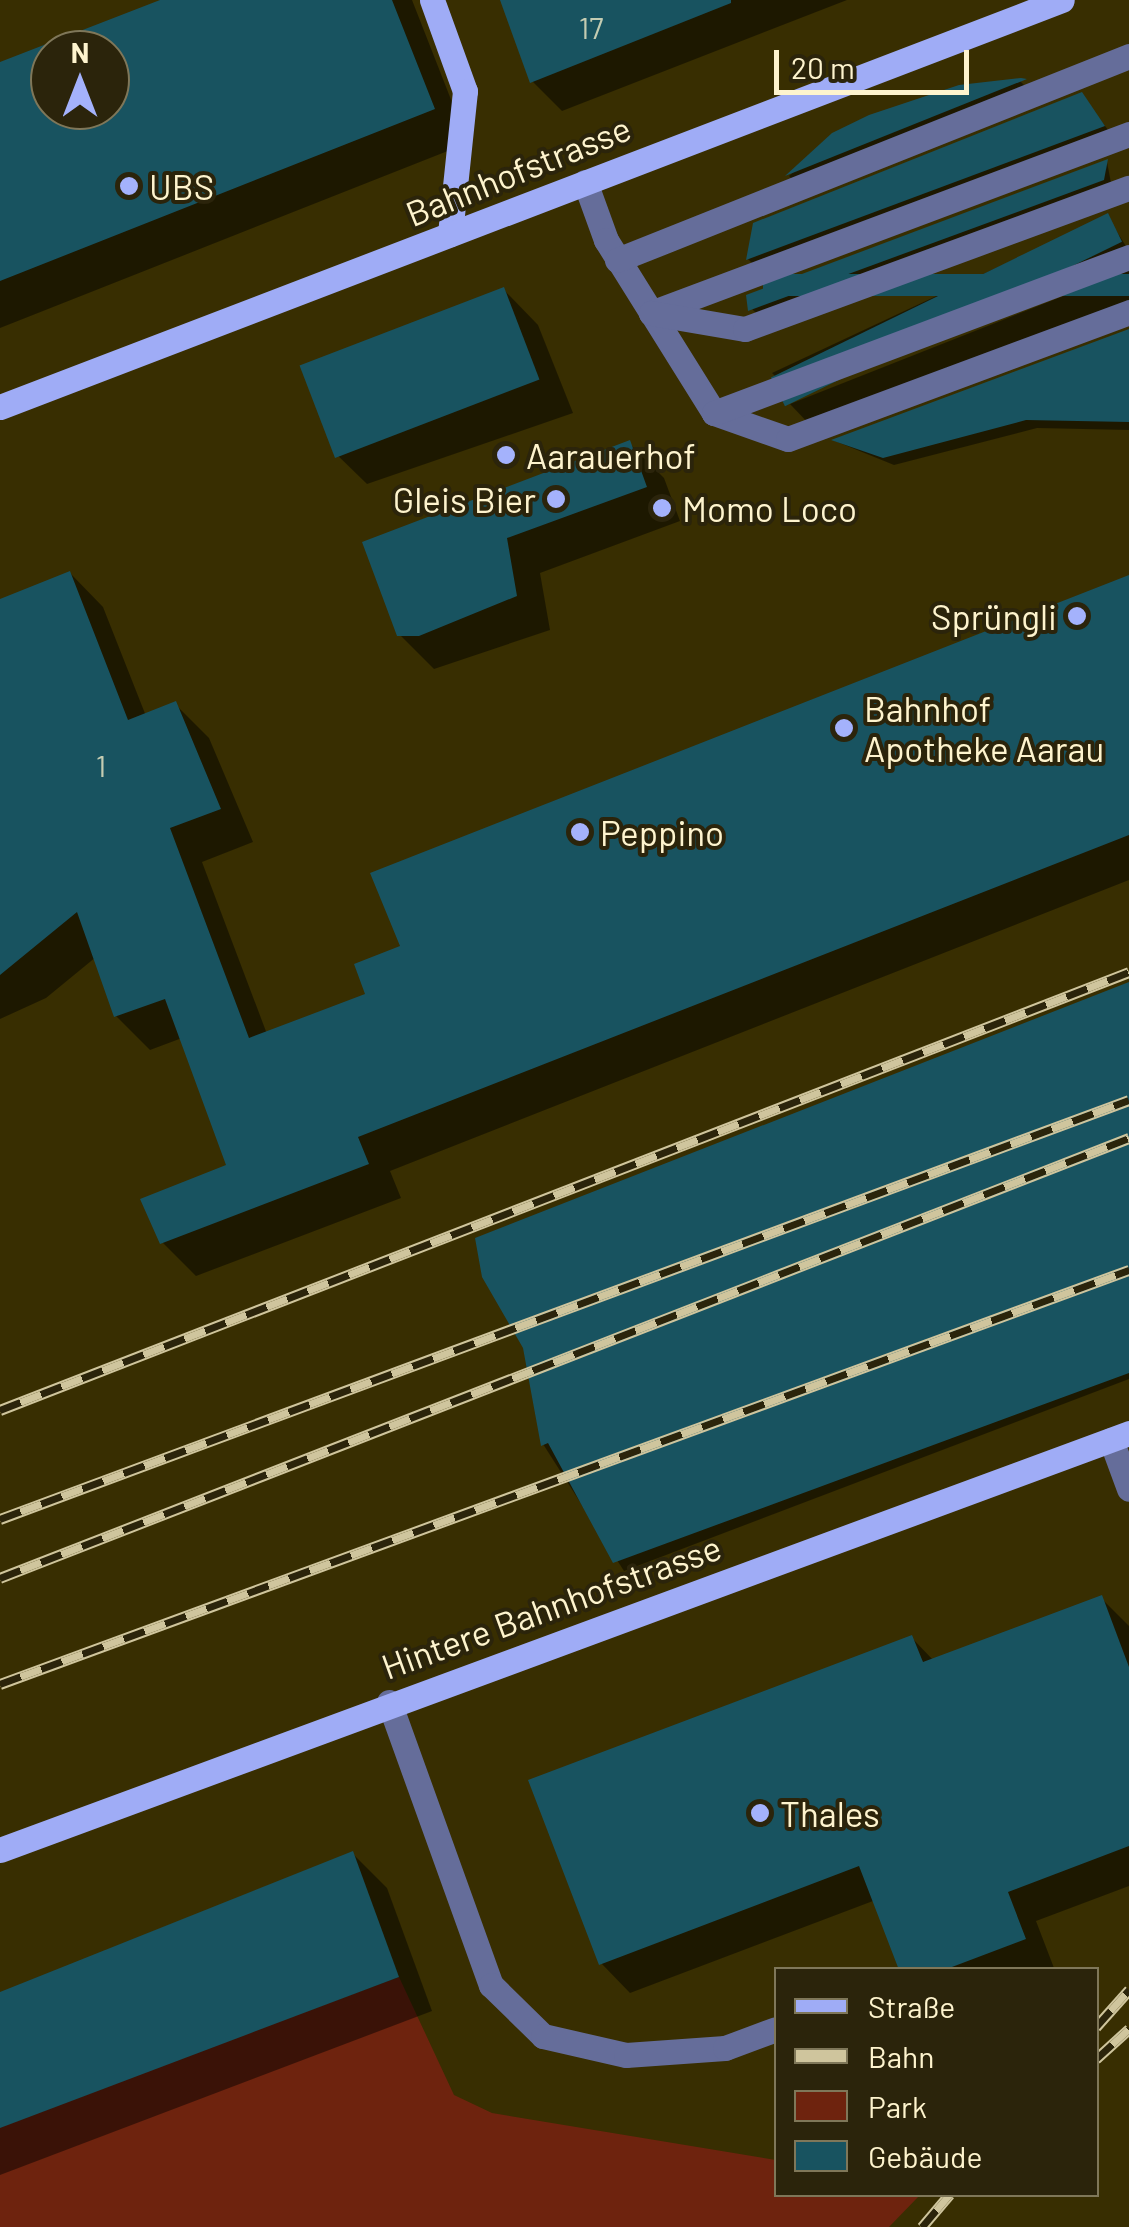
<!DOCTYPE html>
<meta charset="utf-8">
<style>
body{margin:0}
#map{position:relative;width:1129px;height:2227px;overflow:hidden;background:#382e01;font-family:Barlow,sans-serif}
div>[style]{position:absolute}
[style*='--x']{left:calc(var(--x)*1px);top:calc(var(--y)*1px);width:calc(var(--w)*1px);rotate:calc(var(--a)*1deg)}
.green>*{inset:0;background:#6e230e}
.shadow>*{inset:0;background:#0007}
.building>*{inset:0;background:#185360;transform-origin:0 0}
.minor>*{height:25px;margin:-12.5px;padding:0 12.5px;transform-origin:12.5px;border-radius:12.5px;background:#656d9a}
.major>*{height:25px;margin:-12.5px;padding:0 12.5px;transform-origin:12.5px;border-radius:12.5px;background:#9facf6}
.rail>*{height:11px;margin-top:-5.5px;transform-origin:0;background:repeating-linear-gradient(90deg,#2b240b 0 22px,#cfc59d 0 44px);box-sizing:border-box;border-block:2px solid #cfc59d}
.dots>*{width:28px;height:28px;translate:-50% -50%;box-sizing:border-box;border:5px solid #2b240b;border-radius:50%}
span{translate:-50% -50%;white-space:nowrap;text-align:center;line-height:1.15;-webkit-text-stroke:8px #2b240b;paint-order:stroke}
.number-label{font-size:30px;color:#c4ccb2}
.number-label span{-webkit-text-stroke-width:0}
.street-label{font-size:35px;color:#fef4ce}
.poi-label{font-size:35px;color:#fef4ce}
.left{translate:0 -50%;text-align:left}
.right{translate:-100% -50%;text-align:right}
.legend{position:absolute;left:774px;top:1967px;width:325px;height:230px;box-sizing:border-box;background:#2b240b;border:2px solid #7f7759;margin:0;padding:12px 18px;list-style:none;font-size:30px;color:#fef4ce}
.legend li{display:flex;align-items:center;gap:20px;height:50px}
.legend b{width:50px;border:2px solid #7f7759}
.north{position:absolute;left:30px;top:30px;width:100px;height:100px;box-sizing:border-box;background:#2b240b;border:2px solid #7f7759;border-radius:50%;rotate:0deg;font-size:28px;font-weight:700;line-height:40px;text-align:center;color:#fef4ce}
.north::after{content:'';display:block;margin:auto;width:35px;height:45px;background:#a4b2fc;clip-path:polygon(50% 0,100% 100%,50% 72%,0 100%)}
.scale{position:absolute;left:774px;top:50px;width:195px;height:45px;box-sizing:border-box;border:5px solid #fef4ce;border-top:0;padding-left:12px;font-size:30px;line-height:35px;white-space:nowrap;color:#fef4ce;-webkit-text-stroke:8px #2b240b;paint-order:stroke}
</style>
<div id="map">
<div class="green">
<i style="clip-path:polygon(399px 1977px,454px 2095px,492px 2113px,776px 2160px,776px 2194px,920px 2195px,889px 2227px,0 2227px,0 2125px)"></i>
</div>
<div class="shadow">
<i style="clip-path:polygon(evenodd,166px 0,412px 0,468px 143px,0 328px,0 65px,166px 0,50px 50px,110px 50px,110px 110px,50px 110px,50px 50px)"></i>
<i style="clip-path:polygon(502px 0,847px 0,562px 111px,532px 81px)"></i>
<i style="clip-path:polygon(1020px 81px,1027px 88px,796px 183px,789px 176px,833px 135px)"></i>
<i style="clip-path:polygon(1081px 95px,1112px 135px,757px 268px,748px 259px,756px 225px)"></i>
<i style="clip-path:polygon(1107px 162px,1112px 188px,758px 315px,749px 306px)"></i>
<i style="clip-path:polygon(1107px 216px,1129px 251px,781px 382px,772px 373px)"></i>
<i style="clip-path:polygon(1129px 270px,1129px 308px,810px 425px,790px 404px)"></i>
<i style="clip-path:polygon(504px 290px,538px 325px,573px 413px,367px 484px,332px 450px)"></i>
<i style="clip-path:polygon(1129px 332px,1129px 430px,1037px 428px,894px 465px,835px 441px)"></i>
<i style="clip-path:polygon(629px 443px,664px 478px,680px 521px,540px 573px,550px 630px,434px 669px,399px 634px,365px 544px)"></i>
<i style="clip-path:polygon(70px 573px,103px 607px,146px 716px,175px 704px,209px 738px,253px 842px,202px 862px,267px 1034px,368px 995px,404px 948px,1129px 578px,1129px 880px,390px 1171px,401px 1198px,196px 1276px,162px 1242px,229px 1166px,182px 1038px,150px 1050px,116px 1016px,96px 957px,46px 998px,0 1019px,0 600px)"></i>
<i style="clip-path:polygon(1129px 983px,1129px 1379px,624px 1571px,543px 1444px)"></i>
<i style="clip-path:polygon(1101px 1598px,1129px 1626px,1129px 1886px,1036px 1921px,1054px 1968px,902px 1970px,873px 1901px,630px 1993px,601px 1963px,912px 1638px,934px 1661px)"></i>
<i style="clip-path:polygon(352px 1853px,387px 1888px,432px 2011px,0 2175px,0 1995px)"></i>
</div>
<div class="building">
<i style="clip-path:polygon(evenodd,160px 0,392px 0,435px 109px,0 281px,0 62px,160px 0,50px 50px,110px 50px,110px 110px,50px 110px,50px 50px)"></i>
<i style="clip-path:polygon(500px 0,731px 0,731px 3px,530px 83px)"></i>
<i style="clip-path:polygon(1021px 78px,1027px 79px,785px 176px,832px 133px,869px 115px,959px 85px)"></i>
<i style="clip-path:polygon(1082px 92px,1105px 126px,746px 260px,753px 223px)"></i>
<i style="clip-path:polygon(1108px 159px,1104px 180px,748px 311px,746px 295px)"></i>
<i style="left:1108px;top:213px;width:32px;height:375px;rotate:64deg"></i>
<i style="left:1129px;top:274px;width:22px;height:366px;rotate:90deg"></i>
<i style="left:504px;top:287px;width:99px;height:219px;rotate:69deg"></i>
<i style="clip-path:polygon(1129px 329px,1129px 422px,1026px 420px,883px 458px,831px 440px)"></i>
<i style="clip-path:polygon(630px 440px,647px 487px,507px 538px,517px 596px,419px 636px,397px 636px,362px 542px)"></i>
<i style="clip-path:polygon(70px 571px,128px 720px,176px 701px,221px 809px,170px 828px,249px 1038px,365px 994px,354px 964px,400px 946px,370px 873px,1129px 575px,1129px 835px,358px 1137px,369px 1164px,160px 1244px,140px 1199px,226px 1165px,165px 999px,114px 1017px,77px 912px,0 975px,0 599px)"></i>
<i style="clip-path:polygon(1129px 982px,1129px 1373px,613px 1563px,548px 1443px,541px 1446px,523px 1348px,482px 1277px,475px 1238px)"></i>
<i style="clip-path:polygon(1102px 1595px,1129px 1667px,1129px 1846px,1008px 1892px,1026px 1939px,944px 1970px,899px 1970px,859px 1866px,599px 1965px,528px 1780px,912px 1635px,923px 1662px)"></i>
<i style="clip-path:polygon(353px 1851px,399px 1977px,0 2128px,0 1992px)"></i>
</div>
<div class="minor">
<i style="--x:585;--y:182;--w:62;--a:70.1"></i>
<i style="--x:606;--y:240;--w:204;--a:58"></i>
<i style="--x:714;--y:413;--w:78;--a:19.4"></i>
<i style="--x:788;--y:439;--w:364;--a:-20.4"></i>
<i style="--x:617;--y:260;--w:551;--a:-21.72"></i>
<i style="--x:651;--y:313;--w:510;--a:-20.53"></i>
<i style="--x:651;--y:313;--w:95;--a:9.7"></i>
<i style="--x:745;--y:329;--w:409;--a:-20.2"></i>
<i style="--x:714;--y:413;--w:443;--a:-20.6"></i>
<i style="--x:1111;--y:1440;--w:52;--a:69.8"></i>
<i style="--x:389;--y:1702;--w:301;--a:70.2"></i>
<i style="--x:491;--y:1985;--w:73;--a:44.4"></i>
<i style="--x:543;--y:2036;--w:85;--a:12.9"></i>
<i style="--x:626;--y:2055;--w:99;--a:-4"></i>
<i style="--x:725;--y:2048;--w:54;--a:-20.4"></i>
</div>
<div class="major">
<i style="--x:432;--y:0;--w:97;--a:70.1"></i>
<i style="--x:465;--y:91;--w:144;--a:96"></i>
<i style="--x:0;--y:407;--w:1137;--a:-20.97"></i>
<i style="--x:0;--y:1850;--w:1204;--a:-20.27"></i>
</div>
<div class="rail">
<i style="--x:0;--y:1410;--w:1211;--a:-21.2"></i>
<i style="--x:0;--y:1519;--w:1204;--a:-20.36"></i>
<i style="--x:0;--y:1578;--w:1212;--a:-21.29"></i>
<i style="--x:0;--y:1684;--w:1203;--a:-20.14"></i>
<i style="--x:1096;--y:2027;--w:50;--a:-48.3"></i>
<i style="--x:1096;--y:2059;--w:45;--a:-42.3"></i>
<i style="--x:922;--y:2227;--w:43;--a:-49.7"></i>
</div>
<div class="dots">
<i style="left:129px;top:186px;background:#a4b2fc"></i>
<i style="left:506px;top:455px;background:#a4b2fc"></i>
<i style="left:556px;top:499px;background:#a4b2fc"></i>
<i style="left:662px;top:508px;background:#a4b2fc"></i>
<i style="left:1077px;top:616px;background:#a4b2fc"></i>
<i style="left:844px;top:728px;background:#a4b2fc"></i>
<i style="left:580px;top:832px;background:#a4b2fc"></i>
<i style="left:760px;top:1813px;background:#a4b2fc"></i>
</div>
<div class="number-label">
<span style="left:591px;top:27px">17</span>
<span style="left:101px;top:765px">1</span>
</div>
<div class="street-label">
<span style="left:518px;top:170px;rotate:-22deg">Bahnhofstrasse</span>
<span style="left:551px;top:1606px;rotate:-20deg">Hintere Bahnhofstrasse</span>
</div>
<div class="poi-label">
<span class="left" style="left:149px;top:186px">UBS</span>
<span class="left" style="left:526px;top:455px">Aarauerhof</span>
<span class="right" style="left:536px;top:499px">Gleis Bier</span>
<span class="left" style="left:682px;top:508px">Momo Loco</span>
<span class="right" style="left:1057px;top:616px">Sprüngli</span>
<span class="left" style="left:864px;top:728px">Bahnhof<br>Apotheke Aarau</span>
<span class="left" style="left:600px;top:832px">Peppino</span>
<span class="left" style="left:780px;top:1813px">Thales</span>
</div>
<ul class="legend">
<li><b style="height:12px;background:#9facf6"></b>Straße</li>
<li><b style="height:12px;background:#cfc59d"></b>Bahn</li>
<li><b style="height:28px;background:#6e230e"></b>Park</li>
<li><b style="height:28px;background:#185360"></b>Gebäude</li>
</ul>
<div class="north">N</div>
<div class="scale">20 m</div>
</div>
